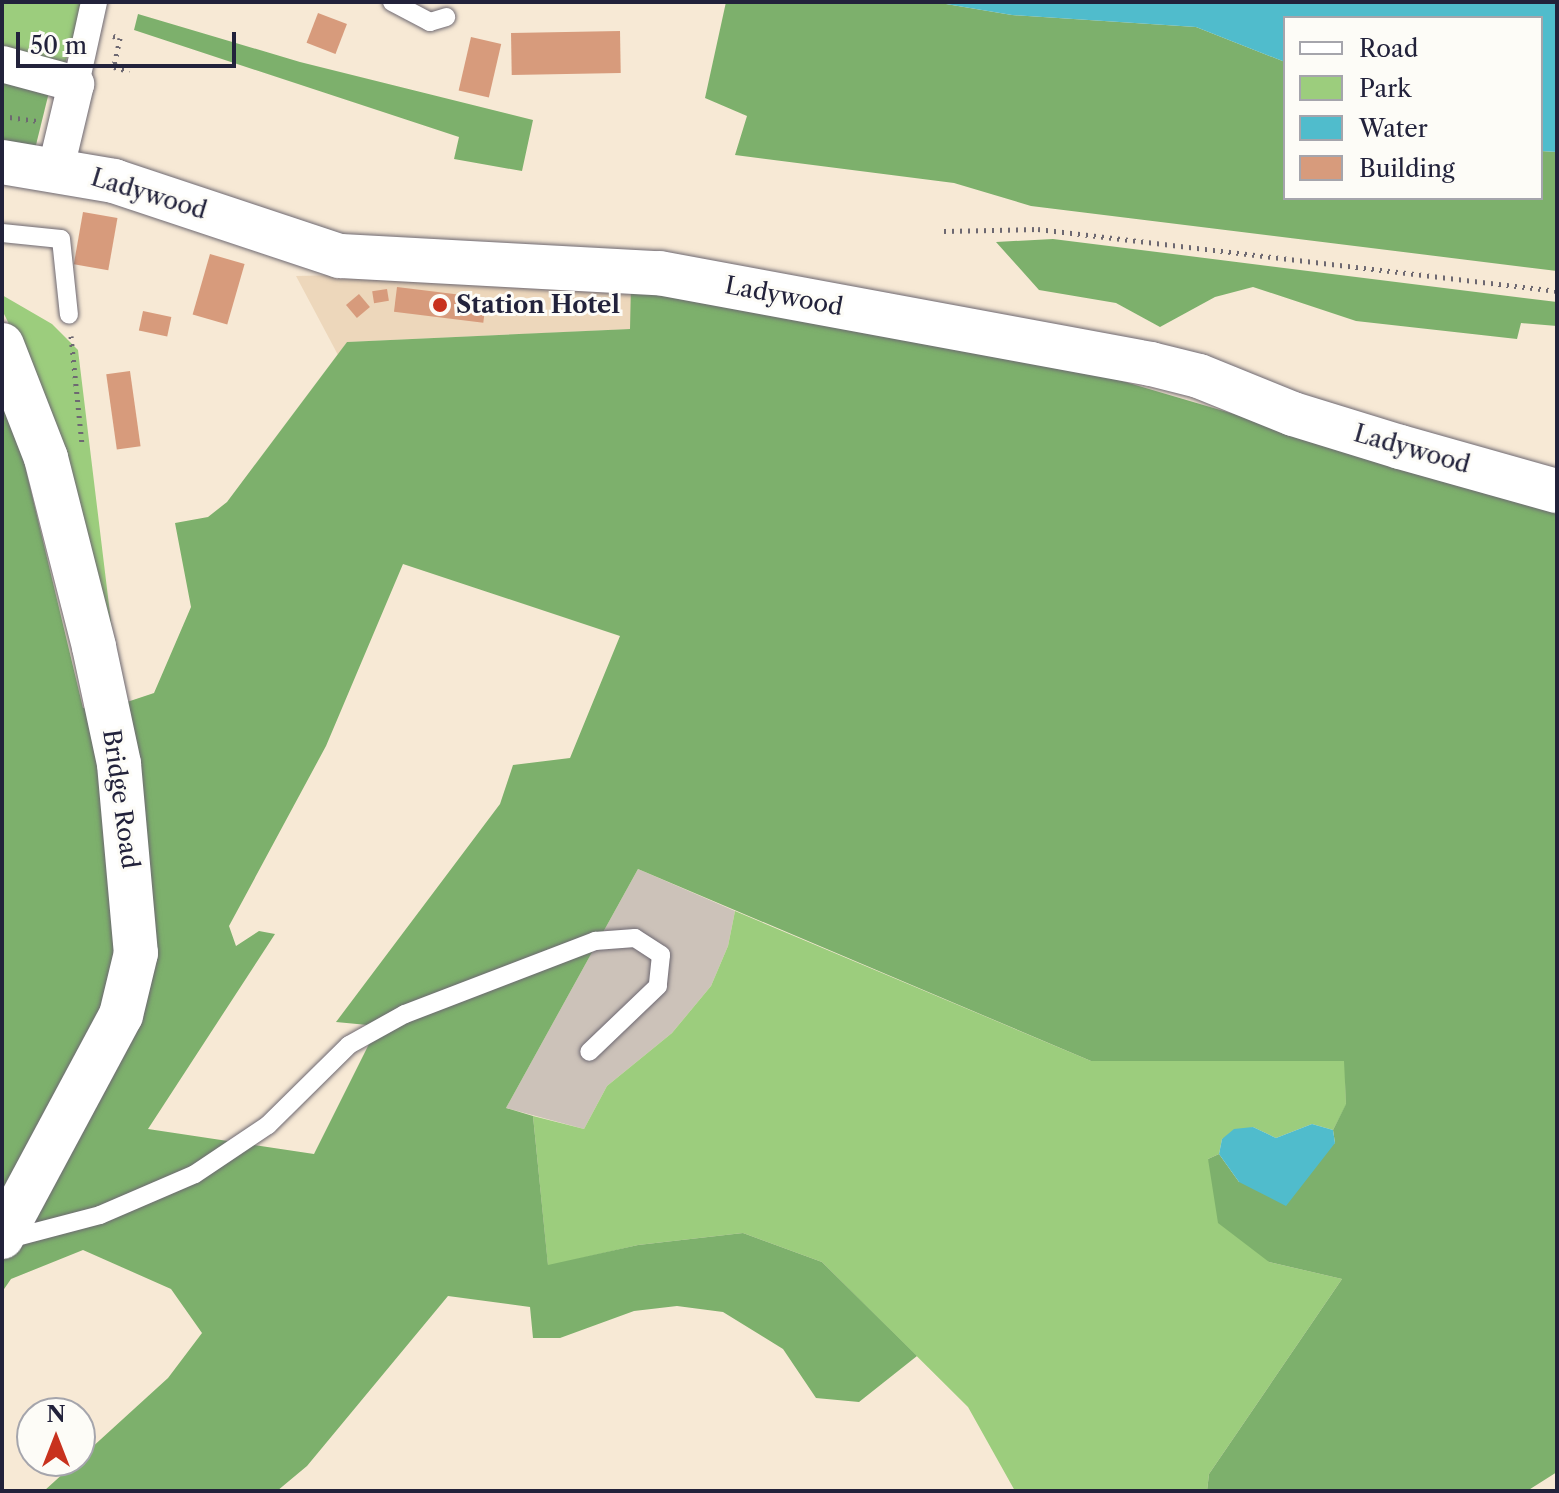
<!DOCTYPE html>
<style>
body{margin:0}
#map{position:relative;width:1559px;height:1493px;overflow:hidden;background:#f7e9d5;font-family:"Libre Caslon Text",serif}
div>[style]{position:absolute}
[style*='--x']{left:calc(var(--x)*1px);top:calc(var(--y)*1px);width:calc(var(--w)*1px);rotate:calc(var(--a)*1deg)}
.built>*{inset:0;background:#edd7bb}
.industrial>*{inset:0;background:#ccc2b9}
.green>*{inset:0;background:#9ccd7d}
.forest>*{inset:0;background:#7db06c}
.water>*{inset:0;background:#50bccc}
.building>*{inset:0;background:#d79b7c;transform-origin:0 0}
.path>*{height:5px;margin-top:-2.5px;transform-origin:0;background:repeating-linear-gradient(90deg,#6d6871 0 2px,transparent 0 8px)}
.roads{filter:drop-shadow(0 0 2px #6d6871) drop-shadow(0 0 2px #6d6871)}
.service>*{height:18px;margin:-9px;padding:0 9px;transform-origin:9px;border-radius:9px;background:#fff}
.pedestrian>*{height:26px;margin:-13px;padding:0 13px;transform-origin:13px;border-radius:13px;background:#fff}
.minor>*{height:36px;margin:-18px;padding:0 18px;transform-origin:18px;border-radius:18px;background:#fff}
.tertiary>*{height:44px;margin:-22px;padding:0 22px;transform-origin:22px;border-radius:22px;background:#fff}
.dots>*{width:22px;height:22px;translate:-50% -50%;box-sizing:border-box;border:4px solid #fdfcf7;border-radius:50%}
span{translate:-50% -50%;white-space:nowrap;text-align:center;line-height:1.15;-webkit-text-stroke:6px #fdfcf7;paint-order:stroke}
.street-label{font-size:24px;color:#22223b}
.poi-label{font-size:24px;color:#22223b;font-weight:700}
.left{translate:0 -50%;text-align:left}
.frame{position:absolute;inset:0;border:4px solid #22223b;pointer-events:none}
.legend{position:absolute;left:1283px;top:16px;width:260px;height:184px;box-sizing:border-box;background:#fdfcf7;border:2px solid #a5a5ac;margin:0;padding:10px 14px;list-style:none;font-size:24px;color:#22223b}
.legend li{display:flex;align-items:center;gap:16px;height:40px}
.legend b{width:40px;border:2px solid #a5a5ac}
.north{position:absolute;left:16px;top:1397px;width:80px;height:80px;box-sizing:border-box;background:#fdfcf7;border:2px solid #a5a5ac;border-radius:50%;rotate:0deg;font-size:22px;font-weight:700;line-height:32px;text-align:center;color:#22223b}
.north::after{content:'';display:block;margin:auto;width:28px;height:36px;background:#c8321e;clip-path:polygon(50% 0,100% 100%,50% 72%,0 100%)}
.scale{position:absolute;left:16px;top:32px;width:220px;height:36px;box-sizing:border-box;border:4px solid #22223b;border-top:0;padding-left:10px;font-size:24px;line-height:28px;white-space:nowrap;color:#22223b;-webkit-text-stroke:6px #fdfcf7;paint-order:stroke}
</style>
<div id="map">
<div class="built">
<i style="clip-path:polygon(336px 275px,631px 284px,631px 329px,347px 342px,338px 355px,296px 276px)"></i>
</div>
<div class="industrial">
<i style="clip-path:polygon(638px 869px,735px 911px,728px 946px,711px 986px,672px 1033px,607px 1086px,584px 1129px,506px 1108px)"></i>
</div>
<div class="green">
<i style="clip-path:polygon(2px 2px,84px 2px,63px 70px,2px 54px)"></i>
<i style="clip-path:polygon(2px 295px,52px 324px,78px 350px,121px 704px,26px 358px,2px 310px)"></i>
<i style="clip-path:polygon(735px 911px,1091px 1061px,1345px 1061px,1346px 1105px,1333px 1130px,1312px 1124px,1276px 1138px,1253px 1127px,1222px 1139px,1219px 1154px,1208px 1159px,1269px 1262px,1342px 1279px,1209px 1474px,1207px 1491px,1015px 1491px,968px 1407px,822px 1262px,743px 1233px,638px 1245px,548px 1266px,533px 1116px,584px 1129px,607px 1086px,672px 1033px,711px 986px,728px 946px)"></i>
</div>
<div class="forest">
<i style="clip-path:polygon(726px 2px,934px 2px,1012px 15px,1196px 27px,1285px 62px,1285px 198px,1541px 198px,1541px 151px,1557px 152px,1557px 271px,1031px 206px,954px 183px,735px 155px,747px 116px,705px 98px)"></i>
<i style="clip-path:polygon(138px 14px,300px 62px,533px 120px,522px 171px,454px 159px,459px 137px,134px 30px)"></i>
<i style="clip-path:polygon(2px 78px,50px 88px,35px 149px,2px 146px)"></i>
<i style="clip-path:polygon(1053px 239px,1557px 302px,1557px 326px,1521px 323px,1517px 339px,1356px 321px,1253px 287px,1215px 297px,1160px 327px,1116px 303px,1039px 290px,996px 242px)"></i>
<i style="clip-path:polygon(evenodd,631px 284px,1044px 358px,1491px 490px,1557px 476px,1557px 1472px,1527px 1491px,1207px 1491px,1209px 1474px,1342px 1279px,1269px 1262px,1218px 1223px,1208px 1159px,1219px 1154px,1239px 1182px,1335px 1143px,1333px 1130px,1346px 1104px,1344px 1061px,1091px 1061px,638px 869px,506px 1108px,533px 1116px,548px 1265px,638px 1245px,743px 1233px,822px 1262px,917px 1356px,859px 1402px,816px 1398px,783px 1349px,723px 1312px,677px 1306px,634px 1311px,560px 1338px,533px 1338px,530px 1307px,448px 1296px,307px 1466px,277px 1491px,44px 1491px,168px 1378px,202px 1333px,171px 1289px,83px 1250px,11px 1279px,2px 1292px,2px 402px,20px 445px,83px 708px,121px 704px,154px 693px,191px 607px,175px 523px,208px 517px,227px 502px,347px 342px,630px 329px,631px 284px,403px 564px,620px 636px,570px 758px,513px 765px,500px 804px,336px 1022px,378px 1026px,314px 1154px,148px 1129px,275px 934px,259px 931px,236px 946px,229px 926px,326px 746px,403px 564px)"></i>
</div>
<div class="water">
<i style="clip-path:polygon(934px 2px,1557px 2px,1557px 152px,1541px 151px,1541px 18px,1285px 18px,1285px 62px,1196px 27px,1012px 15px)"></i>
<i style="clip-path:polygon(1312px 1124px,1333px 1130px,1335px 1143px,1286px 1206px,1239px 1182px,1219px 1154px,1222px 1139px,1234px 1129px,1253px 1127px,1276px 1138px)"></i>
</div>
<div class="building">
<i style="left:318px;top:13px;width:31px;height:32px;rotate:21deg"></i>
<i style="left:620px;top:31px;width:42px;height:109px;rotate:89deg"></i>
<i style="left:471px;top:37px;width:31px;height:55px;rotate:13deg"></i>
<i style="left:83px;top:212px;width:35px;height:53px;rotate:10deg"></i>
<i style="left:210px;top:254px;width:36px;height:63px;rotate:16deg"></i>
<i style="left:397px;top:287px;width:90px;height:25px;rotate:7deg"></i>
<i style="left:387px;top:289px;width:12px;height:15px;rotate:81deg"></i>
<i style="left:359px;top:294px;width:17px;height:17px;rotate:50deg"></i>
<i style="left:143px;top:311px;width:29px;height:20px;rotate:12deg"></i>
<i style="left:130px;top:371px;width:76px;height:24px;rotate:82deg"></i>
</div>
<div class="path">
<i style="--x:113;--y:36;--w:7;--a:16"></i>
<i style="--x:120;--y:38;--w:30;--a:102"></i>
<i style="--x:114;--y:67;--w:16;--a:15"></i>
<i style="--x:2;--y:116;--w:35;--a:8"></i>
<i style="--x:944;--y:231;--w:94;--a:-1.2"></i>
<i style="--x:1038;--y:229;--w:523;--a:6.81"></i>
<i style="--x:71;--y:336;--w:110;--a:84.2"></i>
</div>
<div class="roads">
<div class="service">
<i style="--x:392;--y:2;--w:43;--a:27.8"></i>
<i style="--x:430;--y:22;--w:17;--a:-17"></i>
<i style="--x:2;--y:233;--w:59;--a:5.8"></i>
<i style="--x:61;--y:239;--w:76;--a:84"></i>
<i style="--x:5;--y:1240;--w:98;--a:-14.7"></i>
<i style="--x:100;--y:1215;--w:103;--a:-23.3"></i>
<i style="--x:195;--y:1174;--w:88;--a:-33.9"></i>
<i style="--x:268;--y:1125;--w:114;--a:-44.6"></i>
<i style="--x:349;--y:1045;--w:64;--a:-29"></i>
<i style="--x:405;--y:1014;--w:204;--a:-21"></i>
<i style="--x:595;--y:941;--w:40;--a:-4.3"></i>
<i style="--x:635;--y:938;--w:31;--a:33"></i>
<i style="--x:661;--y:955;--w:31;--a:96"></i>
<i style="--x:658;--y:986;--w:95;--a:136.3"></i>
</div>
<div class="pedestrian">
<i style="--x:76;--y:84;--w:84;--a:-77.6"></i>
</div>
<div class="minor">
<i style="--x:2;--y:64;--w:77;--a:15.1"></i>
<i style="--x:76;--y:84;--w:86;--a:103.4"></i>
</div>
<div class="tertiary">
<i style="--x:2;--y:162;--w:114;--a:9.6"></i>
<i style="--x:114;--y:181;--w:238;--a:18.4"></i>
<i style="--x:340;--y:256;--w:319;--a:3.1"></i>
<i style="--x:659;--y:273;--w:500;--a:10.48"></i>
<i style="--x:1151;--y:364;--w:49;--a:14"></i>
<i style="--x:1199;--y:376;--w:101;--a:22"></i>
<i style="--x:1293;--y:414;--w:112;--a:17.1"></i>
<i style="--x:1400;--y:447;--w:163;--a:15.7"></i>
<i style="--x:2;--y:345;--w:121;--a:68.7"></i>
<i style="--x:46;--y:458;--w:195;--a:75.7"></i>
<i style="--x:94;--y:647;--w:120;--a:77.9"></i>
<i style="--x:119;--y:764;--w:190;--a:84.9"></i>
<i style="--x:136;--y:953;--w:64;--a:103.6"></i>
<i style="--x:121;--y:1015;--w:252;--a:118.2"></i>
</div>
</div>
<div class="dots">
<i style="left:440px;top:305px;background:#c8321e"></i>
</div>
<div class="street-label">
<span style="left:149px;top:194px;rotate:17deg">Ladywood</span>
<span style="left:784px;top:296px;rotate:11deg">Ladywood</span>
<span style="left:1412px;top:449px;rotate:16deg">Ladywood</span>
<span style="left:121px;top:799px;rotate:82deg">Bridge Road</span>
</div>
<div class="poi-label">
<span class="left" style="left:456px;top:305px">Station Hotel</span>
</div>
<div class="frame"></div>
<ul class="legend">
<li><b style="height:10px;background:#fff"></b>Road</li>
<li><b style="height:22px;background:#9ccd7d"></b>Park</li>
<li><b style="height:22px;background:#50bccc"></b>Water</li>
<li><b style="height:22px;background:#d79b7c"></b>Building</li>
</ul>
<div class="north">N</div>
<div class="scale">50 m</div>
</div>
